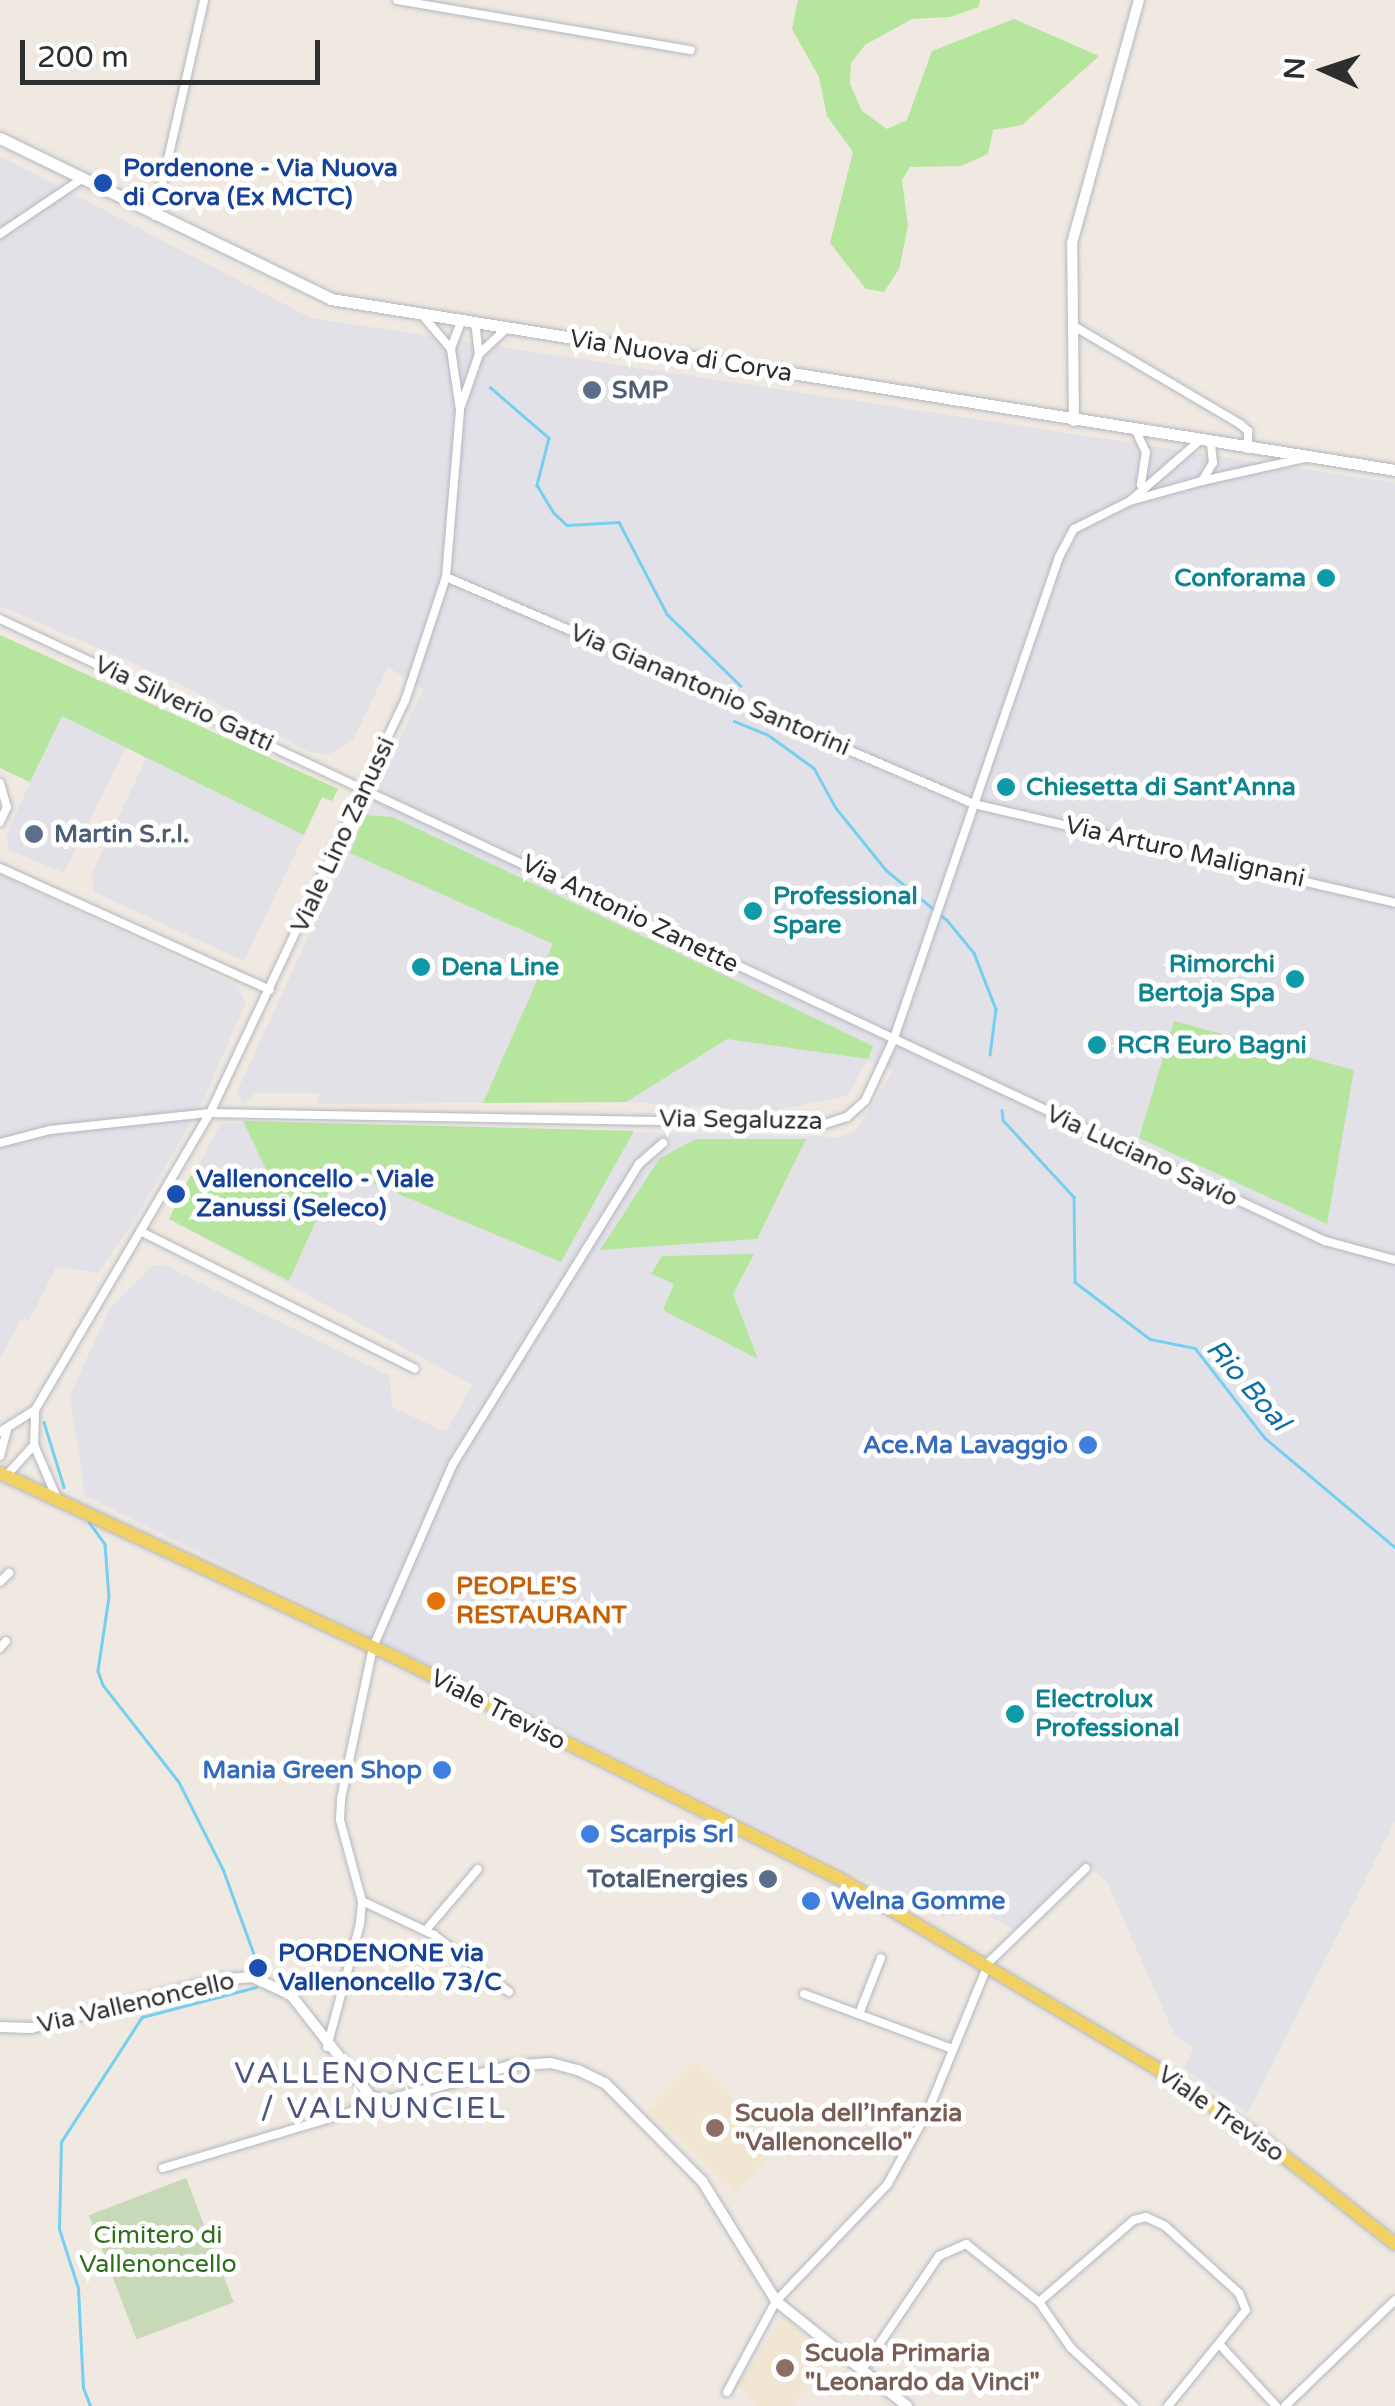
<!DOCTYPE html>
<meta charset="utf-8">
<style>
body{margin:0}
#map{position:relative;width:1395px;height:2406px;overflow:hidden;background:#efe9e1;font-family:"Varela Round",sans-serif}
div>[style]{position:absolute}
[style*='--x']{left:calc(var(--x)*1px);top:calc(var(--y)*1px);width:calc(var(--w)*1px);rotate:calc(var(--a)*1deg)}
.industrial>*{inset:0;background:#e3e1e8}
.education>*{inset:0;background:#f0e6d1;transform-origin:0 0}
.green>*{inset:0;background:#b6e59e}
.cemetery>*{inset:0;background:#c8d9b8;transform-origin:0 0}
.stream>*{height:2.5px;margin:-1.25px;padding:0 1.25px;transform-origin:1.25px;border-radius:1.25px;background:#75cff0}
.roads{filter:drop-shadow(0 0 2px #b4b7c1) drop-shadow(0 0 2px #b4b7c1)}
.minor>*{height:8px;margin:-4px;padding:0 4px;transform-origin:4px;border-radius:4px;background:#fff}
.tertiary>*{height:10px;margin:-5px;padding:0 5px;transform-origin:5px;border-radius:5px;background:#fff}
.secondary>*{height:11px;margin:-5.5px;padding:0 5.5px;transform-origin:5.5px;border-radius:5.5px;background:#fff}
.primary>*{height:12px;margin:-6px;padding:0 6px;transform-origin:6px;border-radius:6px;background:#f2d163}
.dots>*{width:28px;height:28px;translate:-50% -50%;box-sizing:border-box;border:5px solid #fff;border-radius:50%}
span{translate:-50% -50%;white-space:nowrap;text-align:center;line-height:1.15;-webkit-text-stroke:10px #fff;paint-order:stroke}
.transit-label{font-size:25px;color:#164399;font-weight:700}
.left{translate:0 -50%;text-align:left}
.street-label{font-size:25px;color:#2e2e2e}
.service-label{font-size:25px;color:#4e5e75;font-weight:700}
.right{translate:-100% -50%;text-align:right}
.culture-label{font-size:25px;color:#0d838f;font-weight:700}
.shop-label{font-size:25px;color:#366cbe;font-weight:700}
.food-label{font-size:25px;color:#c56008;font-weight:700}
.education-label{font-size:25px;color:#785e54;font-weight:700}
.park-label{font-size:25px;color:#2c6e1b}
.water-label{font-size:28px;color:#0d6fa3;font-style:italic}
.quarter-label{font-size:30px;color:#4d5680;letter-spacing:2.5px}
.north{position:absolute;left:1275px;top:20px;width:100px;height:100px;-webkit-text-stroke:8px #fff;paint-order:stroke;rotate:273deg;font-size:28px;font-weight:700;line-height:40px;text-align:center;color:#2e2e2e}
.north::after{content:'';display:block;margin:auto;width:35px;height:45px;background:#2e2e2e;clip-path:polygon(50% 0,100% 100%,50% 72%,0 100%)}
.scale{position:absolute;left:20px;top:40px;width:300px;height:45px;box-sizing:border-box;border:5px solid #2e2e2e;border-top:0;padding-left:12px;font-size:30px;line-height:35px;white-space:nowrap;color:#2e2e2e;-webkit-text-stroke:8px #fff;paint-order:stroke}
</style>
<div id="map">
<div class="industrial">
<i style="clip-path:polygon(0 156px,311px 318px,1395px 483px,1395px 1821px,1248px 2113px,1184px 2069px,1194px 2047px,1174px 2034px,1108px 1884px,1097px 1873px,1079px 1865px,1016px 1930px,981px 1912px,942px 1917px,85px 1496px,70px 1395px,110px 1308px,152px 1265px,166px 1266px,390px 1376px,392px 1407px,446px 1432px,472px 1385px,169px 1219px,221px 1123px,838px 1137px,855px 1132px,893px 1071px,868px 1060px,847px 1096px,773px 1111px,626px 1102px,317px 1104px,320px 1093px,256px 1093px,243px 1104px,237px 1091px,423px 689px,388px 667px,353px 740px,329px 754px,309px 752px,174px 681px,0 606px)"></i>
<i style="clip-path:polygon(0 635px,338px 789px,332px 801px,322px 797px,244px 961px,94px 892px,91px 875px,146px 759px,126px 747px,64px 873px,9px 850px,7px 834px,30px 782px,0 768px)"></i>
<i style="clip-path:polygon(0 875px,236px 985px,246px 1002px,203px 1101px,134px 1221px,98px 1273px,56px 1267px,29px 1321px,22px 1318px,0 1358px)"></i>
</div>
<div class="education">
<i style="left:694px;top:2061px;width:120px;height:68px;rotate:43deg"></i>
<i style="clip-path:polygon(783px 2316px,830px 2358px,793px 2406px,757px 2406px,738px 2384px)"></i>
</div>
<div class="green">
<i style="clip-path:polygon(798px 0,980px 0,979px 7px,950px 17px,912px 19px,865px 45px,851px 63px,850px 84px,862px 111px,887px 129px,907px 120px,932px 51px,1014px 19px,1099px 56px,1022px 125px,993px 130px,988px 154px,961px 166px,910px 167px,902px 180px,908px 226px,899px 269px,884px 292px,866px 289px,830px 243px,853px 152px,827px 116px,819px 77px,792px 29px)"></i>
<i style="clip-path:polygon(0 635px,338px 789px,332px 801px,322px 797px,304px 835px,62px 716px,30px 782px,0 768px)"></i>
<i style="clip-path:polygon(365px 815px,393px 817px,873px 1046px,868px 1059px,727px 1039px,626px 1102px,483px 1103px,553px 944px,350px 853px)"></i>
<i style="clip-path:polygon(1174px 1021px,1354px 1070px,1327px 1224px,1139px 1138px)"></i>
<i style="clip-path:polygon(243px 1121px,634px 1131px,561px 1262px,339px 1169px,289px 1281px,169px 1219px,190px 1176px,273px 1184px)"></i>
<i style="clip-path:polygon(696px 1139px,806px 1139px,757px 1239px,600px 1250px,660px 1158px)"></i>
<i style="clip-path:polygon(754px 1254px,733px 1294px,758px 1359px,663px 1310px,674px 1284px,651px 1274px,662px 1256px)"></i>
</div>
<div class="cemetery">
<i style="left:186px;top:2178px;width:133px;height:104px;rotate:69deg"></i>
</div>
<div class="stream">
<i style="--x:490;--y:387;--w:78;--a:40.8"></i>
<i style="--x:549;--y:438;--w:49;--a:104.3"></i>
<i style="--x:537;--y:485;--w:31;--a:59"></i>
<i style="--x:553;--y:512;--w:19;--a:43"></i>
<i style="--x:567;--y:525;--w:52;--a:-3.3"></i>
<i style="--x:619;--y:522;--w:104;--a:62.4"></i>
<i style="--x:667;--y:614;--w:103;--a:44.2"></i>
<i style="--x:734;--y:721;--w:35;--a:22"></i>
<i style="--x:767;--y:734;--w:58;--a:35.9"></i>
<i style="--x:814;--y:768;--w:46;--a:61.2"></i>
<i style="--x:836;--y:808;--w:80;--a:51.1"></i>
<i style="--x:886;--y:870;--w:79;--a:39.3"></i>
<i style="--x:947;--y:920;--w:43;--a:50.7"></i>
<i style="--x:974;--y:953;--w:60;--a:68.6"></i>
<i style="--x:996;--y:1009;--w:46;--a:97.4"></i>
<i style="--x:1002;--y:1110;--w:10;--a:84"></i>
<i style="--x:1003;--y:1120;--w:105;--a:47.3"></i>
<i style="--x:1074;--y:1197;--w:85;--a:89.3"></i>
<i style="--x:1075;--y:1282;--w:94;--a:37.2"></i>
<i style="--x:1150;--y:1339;--w:46;--a:11.3"></i>
<i style="--x:1195;--y:1348;--w:114;--a:52.1"></i>
<i style="--x:1265;--y:1438;--w:170;--a:40"></i>
<i style="--x:44;--y:1422;--w:68;--a:72.9"></i>
<i style="--x:89;--y:1522;--w:27;--a:54"></i>
<i style="--x:105;--y:1544;--w:53;--a:85.7"></i>
<i style="--x:109;--y:1597;--w:75;--a:98.5"></i>
<i style="--x:98;--y:1671;--w:15;--a:70"></i>
<i style="--x:103;--y:1685;--w:123;--a:51.9"></i>
<i style="--x:179;--y:1782;--w:97;--a:63.2"></i>
<i style="--x:223;--y:1869;--w:102;--a:70"></i>
<i style="--x:90;--y:2406;--w:19;--a:-111"></i>
<i style="--x:83;--y:2388;--w:100;--a:-92.9"></i>
<i style="--x:78;--y:2288;--w:62;--a:-107.9"></i>
<i style="--x:59;--y:2229;--w:87;--a:-88.7"></i>
<i style="--x:61;--y:2142;--w:149;--a:-57.1"></i>
<i style="--x:142;--y:2017;--w:118;--a:-14.7"></i>
</div>
<div class="roads">
<div class="minor">
<i style="--x:397;--y:0;--w:298;--a:9.7"></i>
<i style="--x:155;--y:216;--w:221;--a:-77.2"></i>
<i style="--x:0;--y:234;--w:97;--a:-34"></i>
<i style="--x:475;--y:322;--w:32;--a:83"></i>
<i style="--x:1072;--y:325;--w:195;--a:30.5"></i>
<i style="--x:1240;--y:424;--w:11;--a:41"></i>
<i style="--x:1248;--y:431;--w:18;--a:90"></i>
<i style="--x:451;--y:348;--w:30;--a:-69"></i>
<i style="--x:461;--y:406;--w:55;--a:-70.9"></i>
<i style="--x:479;--y:354;--w:35;--a:-43"></i>
<i style="--x:1136;--y:431;--w:23;--a:65"></i>
<i style="--x:1146;--y:452;--w:33;--a:99"></i>
<i style="--x:1202;--y:481;--w:106;--a:-12.6"></i>
<i style="--x:1130;--y:501;--w:75;--a:-15.5"></i>
<i style="--x:1202;--y:481;--w:21;--a:-59"></i>
<i style="--x:1213;--y:463;--w:19;--a:-96"></i>
<i style="--x:446;--y:577;--w:575;--a:23.26"></i>
<i style="--x:974;--y:804;--w:432;--a:13.2"></i>
<i style="--x:0;--y:619;--w:1464;--a:25.15"></i>
<i style="--x:1325;--y:1241;--w:73;--a:15.2"></i>
<i style="--x:0;--y:783;--w:25;--a:74"></i>
<i style="--x:7;--y:807;--w:17;--a:115"></i>
<i style="--x:0;--y:868;--w:296;--a:24.3"></i>
<i style="--x:0;--y:1143;--w:52;--a:-14.6"></i>
<i style="--x:50;--y:1130;--w:161;--a:-6.1"></i>
<i style="--x:210;--y:1113;--w:615;--a:1.02"></i>
<i style="--x:825;--y:1124;--w:23;--a:-18"></i>
<i style="--x:847;--y:1117;--w:24;--a:-42"></i>
<i style="--x:865;--y:1101;--w:66;--a:-65"></i>
<i style="--x:893;--y:1041;--w:512;--a:-71.07"></i>
<i style="--x:1059;--y:557;--w:32;--a:-62"></i>
<i style="--x:1074;--y:529;--w:63;--a:-26.6"></i>
<i style="--x:1130;--y:501;--w:90;--a:-40.9"></i>
<i style="--x:142;--y:1232;--w:305;--a:26.6"></i>
<i style="--x:0;--y:1432;--w:41;--a:-32.2"></i>
<i style="--x:35;--y:1410;--w:345;--a:-59.5"></i>
<i style="--x:210;--y:1113;--w:456;--a:-64.7"></i>
<i style="--x:405;--y:701;--w:131;--a:-71.7"></i>
<i style="--x:446;--y:577;--w:168;--a:-85.2"></i>
<i style="--x:460;--y:410;--w:62;--a:-98.4"></i>
<i style="--x:451;--y:349;--w:43;--a:-130.3"></i>
<i style="--x:34;--y:1445;--w:56;--a:66.7"></i>
<i style="--x:0;--y:1456;--w:27;--a:-75"></i>
<i style="--x:6;--y:1476;--w:42;--a:-47.9"></i>
<i style="--x:34;--y:1445;--w:35;--a:-88"></i>
<i style="--x:0;--y:1582;--w:13;--a:-45"></i>
<i style="--x:0;--y:1648;--w:9;--a:-49"></i>
<i style="--x:362;--y:1901;--w:80;--a:25.3"></i>
<i style="--x:434;--y:1935;--w:94;--a:37.2"></i>
<i style="--x:426;--y:1930;--w:80;--a:-49.6"></i>
<i style="--x:804;--y:1994;--w:159;--a:20.3"></i>
<i style="--x:859;--y:2014;--w:60;--a:-68.6"></i>
<i style="--x:327;--y:2047;--w:127;--a:-75"></i>
<i style="--x:360;--y:1924;--w:23;--a:-85"></i>
<i style="--x:362;--y:1901;--w:84;--a:-105.2"></i>
<i style="--x:340;--y:1820;--w:21;--a:-87"></i>
<i style="--x:341;--y:1799;--w:155;--a:-78.1"></i>
<i style="--x:373;--y:1647;--w:200;--a:-66.4"></i>
<i style="--x:453;--y:1464;--w:353;--a:-58.2"></i>
<i style="--x:639;--y:1164;--w:32;--a:-41"></i>
<i style="--x:163;--y:2168;--w:196;--a:-16.6"></i>
<i style="--x:351;--y:2112;--w:25;--a:-37"></i>
<i style="--x:1039;--y:2302;--w:125;--a:-40.8"></i>
<i style="--x:1134;--y:2220;--w:12;--a:-14"></i>
<i style="--x:1146;--y:2217;--w:21;--a:25"></i>
<i style="--x:1165;--y:2226;--w:100;--a:42.2"></i>
<i style="--x:1239;--y:2293;--w:18;--a:68"></i>
<i style="--x:1246;--y:2310;--w:124;--a:129.1"></i>
<i style="--x:1220;--y:2345;--w:83;--a:47.4"></i>
<i style="--x:861;--y:2371;--w:139;--a:-55.9"></i>
<i style="--x:939;--y:2256;--w:30;--a:-24"></i>
<i style="--x:966;--y:2244;--w:93;--a:38.5"></i>
<i style="--x:1039;--y:2302;--w:56;--a:55.2"></i>
<i style="--x:1071;--y:2348;--w:86;--a:42.6"></i>
<i style="--x:727;--y:2392;--w:103;--a:-61.7"></i>
<i style="--x:776;--y:2301;--w:161;--a:-46.3"></i>
<i style="--x:887;--y:2185;--w:85;--a:-61"></i>
<i style="--x:928;--y:2111;--w:161;--a:-67.7"></i>
<i style="--x:989;--y:1962;--w:135;--a:-44.1"></i>
<i style="--x:1285;--y:2406;--w:153;--a:-43.9"></i>
</div>
<div class="tertiary">
<i style="--x:1074;--y:421;--w:178;--a:-90.6"></i>
<i style="--x:1072;--y:243;--w:252;--a:-74.6"></i>
<i style="--x:0;--y:2027;--w:31;--a:2"></i>
<i style="--x:31;--y:2028;--w:193;--a:-14.4"></i>
<i style="--x:218;--y:1980;--w:34;--a:-5"></i>
<i style="--x:252;--y:1977;--w:43;--a:24.8"></i>
<i style="--x:291;--y:1995;--w:130;--a:51.9"></i>
<i style="--x:371;--y:2097;--w:19;--a:9"></i>
<i style="--x:390;--y:2100;--w:124;--a:-15.9"></i>
<i style="--x:509;--y:2066;--w:42;--a:-4.1"></i>
<i style="--x:551;--y:2063;--w:28;--a:15"></i>
<i style="--x:578;--y:2070;--w:30;--a:26"></i>
<i style="--x:605;--y:2083;--w:138;--a:45.3"></i>
<i style="--x:702;--y:2181;--w:141;--a:58.3"></i>
<i style="--x:776;--y:2301;--w:168;--a:38.7"></i>
</div>
<div class="secondary">
<i style="--x:0;--y:138;--w:368;--a:25.9"></i>
<i style="--x:331;--y:299;--w:1078;--a:9.13"></i>
</div>
<div class="primary">
<i style="--x:0;--y:1473;--w:445;--a:25"></i>
<i style="--x:403;--y:1661;--w:485;--a:26.5"></i>
<i style="--x:837;--y:1877;--w:365;--a:30.9"></i>
<i style="--x:1150;--y:2064;--w:140;--a:33.9"></i>
<i style="--x:1266;--y:2142;--w:164;--a:38.3"></i>
</div>
</div>
<div class="dots">
<i style="left:103px;top:183px;background:#1a4fb4"></i>
<i style="left:592px;top:390px;background:#5c6f8a"></i>
<i style="left:1326px;top:578px;background:#0f9aa8"></i>
<i style="left:1006px;top:787px;background:#0f9aa8"></i>
<i style="left:34px;top:834px;background:#5c6f8a"></i>
<i style="left:753px;top:911px;background:#0f9aa8"></i>
<i style="left:421px;top:967px;background:#0f9aa8"></i>
<i style="left:1295px;top:979px;background:#0f9aa8"></i>
<i style="left:1097px;top:1045px;background:#0f9aa8"></i>
<i style="left:176px;top:1194px;background:#1a4fb4"></i>
<i style="left:1088px;top:1445px;background:#3f7fe0"></i>
<i style="left:436px;top:1601px;background:#e8710a"></i>
<i style="left:1015px;top:1714px;background:#0f9aa8"></i>
<i style="left:442px;top:1770px;background:#3f7fe0"></i>
<i style="left:590px;top:1834px;background:#3f7fe0"></i>
<i style="left:768px;top:1879px;background:#5c6f8a"></i>
<i style="left:811px;top:1901px;background:#3f7fe0"></i>
<i style="left:258px;top:1968px;background:#1a4fb4"></i>
<i style="left:715px;top:2128px;background:#8d6e63"></i>
<i style="left:785px;top:2368px;background:#8d6e63"></i>
</div>
<div class="transit-label">
<span class="left" style="left:123px;top:183px">Pordenone - Via Nuova<br>di Corva (Ex MCTC)</span>
<span class="left" style="left:196px;top:1194px">Vallenoncello - Viale<br>Zanussi (Seleco)</span>
<span class="left" style="left:278px;top:1968px">PORDENONE via<br>Vallenoncello 73/C</span>
</div>
<div class="street-label">
<span style="left:681px;top:356px;rotate:9deg">Via Nuova di Corva</span>
<span style="left:710px;top:690px;rotate:23deg">Via Gianantonio Santorini</span>
<span style="left:184px;top:704px;rotate:25deg">Via Silverio Gatti</span>
<span style="left:343px;top:835px;rotate:-65deg">Viale Lino Zanussi</span>
<span style="left:1185px;top:852px;rotate:13deg">Via Arturo Malignani</span>
<span style="left:630px;top:914px;rotate:26deg">Via Antonio Zanette</span>
<span style="left:741px;top:1120px;rotate:1deg">Via Segaluzza</span>
<span style="left:1142px;top:1156px;rotate:25deg">Via Luciano Savio</span>
<span style="left:498px;top:1710px;rotate:27deg">Viale Treviso</span>
<span style="left:136px;top:2003px;rotate:-13deg">Via Vallenoncello</span>
<span style="left:1221px;top:2114px;rotate:35deg">Viale Treviso</span>
</div>
<div class="service-label">
<span class="left" style="left:612px;top:390px">SMP</span>
<span class="left" style="left:54px;top:834px">Martin S.r.l.</span>
<span class="right" style="left:748px;top:1879px">TotalEnergies</span>
</div>
<div class="culture-label">
<span class="right" style="left:1306px;top:578px">Conforama</span>
<span class="left" style="left:1026px;top:787px">Chiesetta di Sant'Anna</span>
<span class="left" style="left:773px;top:911px">Professional<br>Spare</span>
<span class="right" style="left:1275px;top:979px">Rimorchi<br>Bertoja Spa</span>
<span class="left" style="left:441px;top:967px">Dena Line</span>
<span class="left" style="left:1117px;top:1045px">RCR Euro Bagni</span>
<span class="left" style="left:1035px;top:1714px">Electrolux<br>Professional</span>
</div>
<div class="shop-label">
<span class="right" style="left:1068px;top:1445px">Ace.Ma Lavaggio</span>
<span class="right" style="left:422px;top:1770px">Mania Green Shop</span>
<span class="left" style="left:610px;top:1834px">Scarpis Srl</span>
<span class="left" style="left:831px;top:1901px">Welna Gomme</span>
</div>
<div class="food-label">
<span class="left" style="left:456px;top:1601px">PEOPLE'S<br>RESTAURANT</span>
</div>
<div class="education-label">
<span class="left" style="left:735px;top:2128px">Scuola dell’Infanzia<br>"Vallenoncello"</span>
<span class="left" style="left:805px;top:2368px">Scuola Primaria<br>"Leonardo da Vinci"</span>
</div>
<div class="park-label">
<span style="left:158px;top:2250px">Cimitero di<br>Vallenoncello</span>
</div>
<div class="water-label">
<span style="left:1248px;top:1385px;rotate:49deg">Rio Boal</span>
</div>
<div class="quarter-label">
<span style="left:384px;top:2091px">VALLENONCELLO<br>/ VALNUNCIEL</span>
</div>
<div class="north">N</div>
<div class="scale">200 m</div>
</div>
